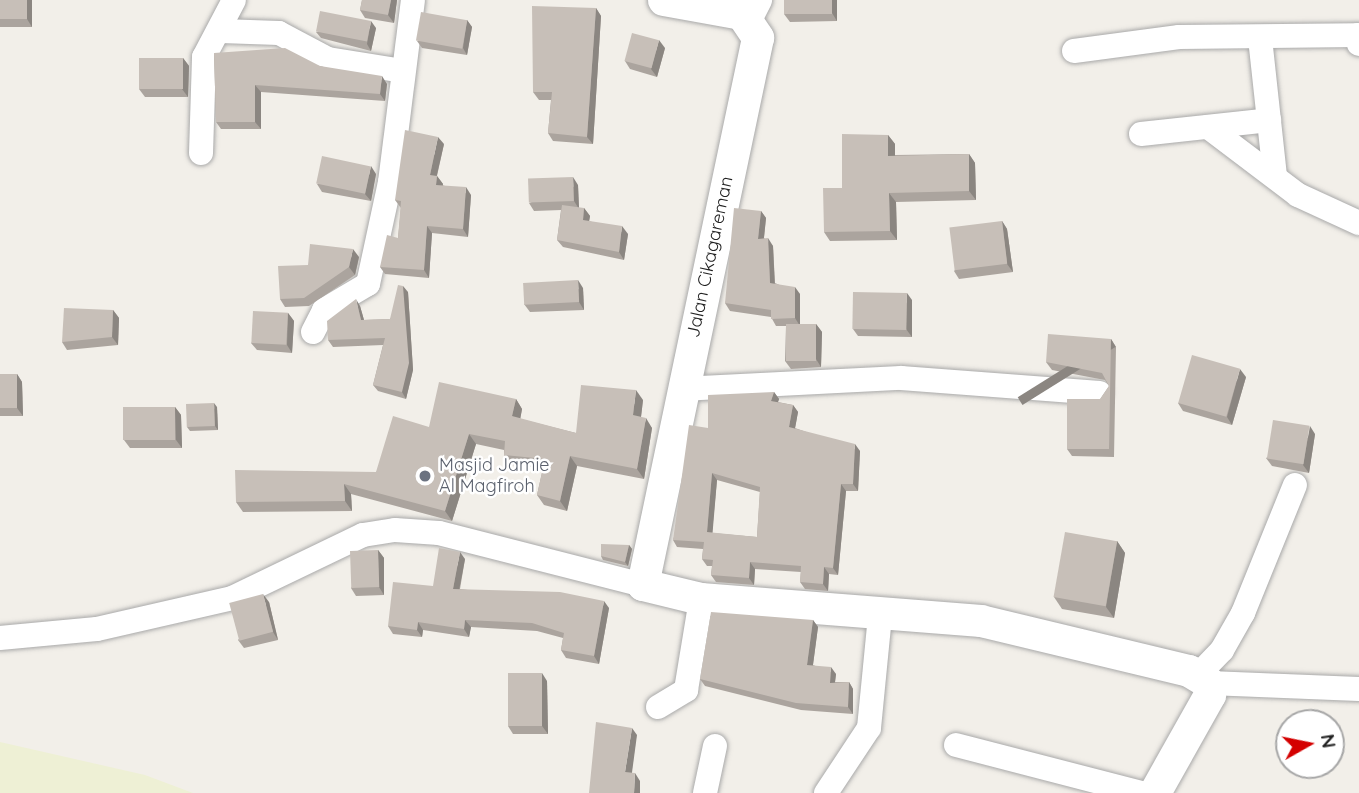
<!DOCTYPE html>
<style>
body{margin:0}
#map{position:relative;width:1359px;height:793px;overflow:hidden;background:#f2efe9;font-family:Quicksand,sans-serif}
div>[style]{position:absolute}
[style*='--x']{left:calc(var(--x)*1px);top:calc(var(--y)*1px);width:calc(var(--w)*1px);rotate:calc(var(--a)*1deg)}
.farmland>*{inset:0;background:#eef0d5}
.roads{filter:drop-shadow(0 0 2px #a9a9a9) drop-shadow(0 0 2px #a9a9a9)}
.minor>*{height:24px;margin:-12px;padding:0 12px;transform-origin:12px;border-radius:12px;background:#fff}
.tertiary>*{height:32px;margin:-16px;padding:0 16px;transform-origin:16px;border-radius:16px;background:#fff}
.wall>*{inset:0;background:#aba49e;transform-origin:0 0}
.shaded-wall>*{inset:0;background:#8b8681;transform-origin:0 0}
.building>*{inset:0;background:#c7bfb8;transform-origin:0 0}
.dots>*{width:19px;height:19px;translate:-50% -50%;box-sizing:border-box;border:4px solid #fff;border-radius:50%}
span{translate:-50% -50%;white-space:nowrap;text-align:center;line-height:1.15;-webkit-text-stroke:5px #fff;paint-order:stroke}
.street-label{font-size:18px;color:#222}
.worship-label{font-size:18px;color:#5b616d}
.left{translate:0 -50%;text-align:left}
.north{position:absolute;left:1275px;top:709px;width:70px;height:70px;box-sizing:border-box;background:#fff;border:2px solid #a7a7a7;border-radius:50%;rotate:81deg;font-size:19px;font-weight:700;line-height:28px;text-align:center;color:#222}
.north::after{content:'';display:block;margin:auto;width:24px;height:32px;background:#d40000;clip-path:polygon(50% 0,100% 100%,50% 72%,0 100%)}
</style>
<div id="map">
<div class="farmland">
<i style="clip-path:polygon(0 742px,145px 775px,193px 793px,0 793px)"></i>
</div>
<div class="roads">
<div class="minor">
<i style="--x:751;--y:18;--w:20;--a:-63"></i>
<i style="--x:221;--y:31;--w:58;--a:2"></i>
<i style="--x:279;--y:33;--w:55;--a:28"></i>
<i style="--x:328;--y:59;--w:76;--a:9.1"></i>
<i style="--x:1260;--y:38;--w:139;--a:83.8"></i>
<i style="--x:1074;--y:51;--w:106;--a:-7.6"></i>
<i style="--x:1179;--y:37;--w:179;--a:-0.6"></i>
<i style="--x:1358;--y:35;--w:9;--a:84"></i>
<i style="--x:1208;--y:127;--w:113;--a:37.1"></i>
<i style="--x:1298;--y:195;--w:67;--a:24.7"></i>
<i style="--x:1141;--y:134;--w:129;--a:-6.2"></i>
<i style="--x:201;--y:153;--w:96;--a:-88.2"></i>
<i style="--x:204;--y:57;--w:64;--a:-62.2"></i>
<i style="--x:313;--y:332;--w:25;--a:-63"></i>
<i style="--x:324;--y:310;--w:51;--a:-30.6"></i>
<i style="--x:368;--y:284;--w:104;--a:-77.8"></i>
<i style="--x:390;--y:182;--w:183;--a:-82.8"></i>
<i style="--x:681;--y:389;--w:220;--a:-2.9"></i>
<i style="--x:901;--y:378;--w:199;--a:4.3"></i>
<i style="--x:0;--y:638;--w:97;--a:-5.3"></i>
<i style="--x:97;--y:629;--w:139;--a:-12.9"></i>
<i style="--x:232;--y:598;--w:145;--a:-25.7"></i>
<i style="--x:363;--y:535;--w:32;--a:-9"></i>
<i style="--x:395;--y:530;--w:44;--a:3.9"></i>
<i style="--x:439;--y:533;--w:211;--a:14.3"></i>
<i style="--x:1197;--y:676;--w:36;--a:-46"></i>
<i style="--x:1222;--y:650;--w:43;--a:-60.4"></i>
<i style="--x:1243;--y:613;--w:138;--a:-67.9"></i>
<i style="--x:1209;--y:683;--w:150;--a:2.3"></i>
<i style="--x:658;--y:707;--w:33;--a:-31"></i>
<i style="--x:686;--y:690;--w:92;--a:-80.6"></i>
<i style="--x:956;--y:745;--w:192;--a:14.5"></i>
<i style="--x:705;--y:793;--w:48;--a:-78"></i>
<i style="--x:826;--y:793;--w:78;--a:-56.5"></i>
<i style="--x:869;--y:728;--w:114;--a:-84.4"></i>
</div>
<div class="tertiary">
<i style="--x:664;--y:0;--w:79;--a:10.2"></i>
<i style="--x:742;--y:14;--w:29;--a:56"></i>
<i style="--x:758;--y:38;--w:559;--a:101.87"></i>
<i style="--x:643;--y:585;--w:60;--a:13.6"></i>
<i style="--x:701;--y:599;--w:281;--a:4.5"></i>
<i style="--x:981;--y:621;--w:214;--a:13.5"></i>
<i style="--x:1189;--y:671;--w:23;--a:31"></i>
<i style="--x:1209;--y:683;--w:12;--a:85"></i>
<i style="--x:1210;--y:695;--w:112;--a:119.3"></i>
</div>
</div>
<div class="wall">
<i style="left:0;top:0;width:32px;height:27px"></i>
<i style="clip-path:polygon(362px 0,397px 0,394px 23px,365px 18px,360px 10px)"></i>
<i style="clip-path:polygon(837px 0,837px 21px,790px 22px,784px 14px)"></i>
<i style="clip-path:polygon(596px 8px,601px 16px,593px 144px,553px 141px,548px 133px,551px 100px,539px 100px,533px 92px)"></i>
<i style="clip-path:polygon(467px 20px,472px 27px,467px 55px,422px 48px,417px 41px)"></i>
<i style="clip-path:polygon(376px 28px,371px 51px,321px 38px,316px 32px)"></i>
<i style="clip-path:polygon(665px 48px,657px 77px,630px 69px,625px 61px)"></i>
<i style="clip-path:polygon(214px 53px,320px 66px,387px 84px,385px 101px,261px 92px,261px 129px,221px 129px,216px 122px)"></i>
<i style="clip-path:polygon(183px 58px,189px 66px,188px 97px,145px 97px,139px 89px)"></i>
<i style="clip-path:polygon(888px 135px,895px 144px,895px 155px,969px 154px,975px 163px,976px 200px,896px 202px,897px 240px,830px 241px,824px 232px,842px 188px)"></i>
<i style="clip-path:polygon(444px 144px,437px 176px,443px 184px,442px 185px,471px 195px,468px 237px,432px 233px,429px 278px,385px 274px,380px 267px,398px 238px,401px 208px,395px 200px)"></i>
<i style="clip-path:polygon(376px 174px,371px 201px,322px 192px,317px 184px)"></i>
<i style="clip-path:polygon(578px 185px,579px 208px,584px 208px,590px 216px,589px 221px,628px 234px,624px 260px,563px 247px,557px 240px,561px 210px,534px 211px,529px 203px)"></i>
<i style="clip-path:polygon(761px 211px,766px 218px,764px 238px,773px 246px,775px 283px,800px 294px,800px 324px,816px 324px,822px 332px,821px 367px,791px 369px,785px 361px,786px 326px,776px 326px,771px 317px,730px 311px,725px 303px)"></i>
<i style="clip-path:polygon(1002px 221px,1007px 229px,1013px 272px,959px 279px,954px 271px)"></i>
<i style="clip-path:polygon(359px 257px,355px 275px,309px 306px,285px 307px,280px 299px,308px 265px)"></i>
<i style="clip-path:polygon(583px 288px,584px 310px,530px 312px,524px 304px)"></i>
<i style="clip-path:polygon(408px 292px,413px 370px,406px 399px,378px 391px,373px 385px,383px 345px,333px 347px,328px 340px,360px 306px,364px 320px,390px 319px)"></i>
<i style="clip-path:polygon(912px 300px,912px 337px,858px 336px,853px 329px)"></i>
<i style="clip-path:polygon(113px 310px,119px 318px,118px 345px,67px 350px,62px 342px)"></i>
<i style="clip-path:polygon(288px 313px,294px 321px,292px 353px,257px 350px,251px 343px)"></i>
<i style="clip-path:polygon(1111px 339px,1116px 347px,1114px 457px,1072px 456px,1067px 449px,1109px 386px,1105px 380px,1052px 370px,1046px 362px)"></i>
<i style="clip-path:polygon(17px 374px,22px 382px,23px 416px,0 416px,0 375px)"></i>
<i style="clip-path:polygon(1246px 377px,1232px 425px,1183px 411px,1178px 403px)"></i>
<i style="clip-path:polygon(evenodd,774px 392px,779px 399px,778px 402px,793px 405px,798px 412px,795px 428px,860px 451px,858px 491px,846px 491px,838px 575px,829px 574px,828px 591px,805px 589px,800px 582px,801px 572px,755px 569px,754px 585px,716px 582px,711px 575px,712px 566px,707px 566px,702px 559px,703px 549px,677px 547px,673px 540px,708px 428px,774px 392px,717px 480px,760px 492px,757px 537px,712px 533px,717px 480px)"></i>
<i style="clip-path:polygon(516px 399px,522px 409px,520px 419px,576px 433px,643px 400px,641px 417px,652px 428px,644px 479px,577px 466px,567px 511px,544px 505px,537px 495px,543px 468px,511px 465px,504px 455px,504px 450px,476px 444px,452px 521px,351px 494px,352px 511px,243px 512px,236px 502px,376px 472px,429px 427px)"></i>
<i style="clip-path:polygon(175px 407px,181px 415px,182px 448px,130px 448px,124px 440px)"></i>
<i style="clip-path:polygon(217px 407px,218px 430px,190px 431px,187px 427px)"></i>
<i style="clip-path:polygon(1315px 434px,1309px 473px,1272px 466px,1266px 458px)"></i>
<i style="clip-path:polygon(1117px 541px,1125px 553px,1114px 618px,1062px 609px,1054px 597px)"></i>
<i style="clip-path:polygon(629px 545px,632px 549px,628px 566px,603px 560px,601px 556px)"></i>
<i style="clip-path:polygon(378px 550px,384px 558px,384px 595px,356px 596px,351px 588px)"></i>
<i style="clip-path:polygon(465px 559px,460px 589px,609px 608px,599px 664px,566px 658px,561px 650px,563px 638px,537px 631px,471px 627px,469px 637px,423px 630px,422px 637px,393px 634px,388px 626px)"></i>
<i style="clip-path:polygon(269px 602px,278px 640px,244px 648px,238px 640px)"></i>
<i style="clip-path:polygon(813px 620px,818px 627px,813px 665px,836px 674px,835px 682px,849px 682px,853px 689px,853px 714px,801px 710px,705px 686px,700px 679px)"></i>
<i style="clip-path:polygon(547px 681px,548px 734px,513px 734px,508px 726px)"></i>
</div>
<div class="shaded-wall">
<i style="clip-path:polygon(27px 0,32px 0,32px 27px,27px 19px)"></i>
<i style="clip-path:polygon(391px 0,397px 0,394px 23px,388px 15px)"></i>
<i style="clip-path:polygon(832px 0,837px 0,837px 21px,832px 13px)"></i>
<i style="clip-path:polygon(596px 8px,601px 16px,593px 144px,587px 137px)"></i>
<i style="clip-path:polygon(467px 20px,472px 27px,467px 55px,463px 48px)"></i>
<i style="clip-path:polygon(371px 21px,376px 28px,371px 51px,367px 44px)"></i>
<i style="clip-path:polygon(659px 40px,665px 48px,657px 77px,651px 69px)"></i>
<i style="clip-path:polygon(183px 58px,189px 66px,188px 97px,182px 89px)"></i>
<i style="clip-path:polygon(382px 76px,387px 84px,385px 101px,380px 94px)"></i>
<i style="clip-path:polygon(255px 85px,261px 92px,261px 129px,255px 122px)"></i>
<i style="clip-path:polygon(888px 135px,895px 144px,895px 165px,888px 156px)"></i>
<i style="clip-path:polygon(438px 137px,444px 144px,435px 183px,430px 175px)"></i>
<i style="clip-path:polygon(969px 154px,975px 163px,976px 200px,969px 191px)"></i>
<i style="clip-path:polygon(371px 166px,376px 174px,371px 201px,365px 194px)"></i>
<i style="clip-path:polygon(437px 176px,443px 184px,442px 192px,436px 185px)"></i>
<i style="clip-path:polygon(573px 177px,578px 185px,579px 209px,574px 201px)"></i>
<i style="clip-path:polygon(466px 187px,471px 195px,468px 237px,463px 229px)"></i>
<i style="clip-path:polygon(889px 193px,896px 202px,897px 240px,890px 231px)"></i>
<i style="clip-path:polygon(584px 208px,590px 216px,588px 228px,583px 220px)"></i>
<i style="clip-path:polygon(761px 211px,766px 218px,763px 246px,758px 239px)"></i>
<i style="clip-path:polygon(1002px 221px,1007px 229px,1013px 272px,1007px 264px)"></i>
<i style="clip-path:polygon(427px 226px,432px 233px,429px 278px,424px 270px)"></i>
<i style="clip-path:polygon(622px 226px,628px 234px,624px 260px,619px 252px)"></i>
<i style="clip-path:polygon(768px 238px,773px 246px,775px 290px,770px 283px)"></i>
<i style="clip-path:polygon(353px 249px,359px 257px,355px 275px,349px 267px)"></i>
<i style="clip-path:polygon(578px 280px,583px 288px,584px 310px,579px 302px)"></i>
<i style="clip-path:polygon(403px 286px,408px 292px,413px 370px,406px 399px,402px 392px)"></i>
<i style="clip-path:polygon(795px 287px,800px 294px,800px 326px,795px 318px)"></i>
<i style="clip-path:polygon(907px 293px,912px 300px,912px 337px,906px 329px)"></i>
<i style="clip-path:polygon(356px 299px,360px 306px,366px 327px,361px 320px)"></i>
<i style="clip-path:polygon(113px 310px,119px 318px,118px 345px,112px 337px)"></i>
<i style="clip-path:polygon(288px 313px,294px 321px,292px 353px,287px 345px)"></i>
<i style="clip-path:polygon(816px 324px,822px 332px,821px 367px,816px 359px)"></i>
<i style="left:1111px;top:339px;width:9px;height:110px;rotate:58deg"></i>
<i style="clip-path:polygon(1240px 369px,1246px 377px,1232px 425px,1227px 417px)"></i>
<i style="clip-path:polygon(17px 374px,22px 382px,23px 416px,17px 408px)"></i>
<i style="clip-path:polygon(636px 390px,643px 400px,640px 425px,633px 415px)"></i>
<i style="clip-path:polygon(774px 392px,779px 399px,776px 408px,771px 401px)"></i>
<i style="clip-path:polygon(516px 399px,522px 409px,519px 426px,512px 416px)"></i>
<i style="clip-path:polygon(214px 403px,217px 407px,218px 430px,215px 426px)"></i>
<i style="clip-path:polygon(793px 405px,798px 412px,794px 434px,789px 427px)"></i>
<i style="clip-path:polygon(175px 407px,181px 415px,182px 448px,176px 440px)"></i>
<i style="clip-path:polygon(646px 418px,652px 428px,644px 479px,637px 469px)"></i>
<i style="clip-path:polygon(1310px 426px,1315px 434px,1309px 473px,1303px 465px)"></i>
<i style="clip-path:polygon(469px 434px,476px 444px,452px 521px,445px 511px)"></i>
<i style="clip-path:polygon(855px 444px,860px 451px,858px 491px,853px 484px)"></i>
<i style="clip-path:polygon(570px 456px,577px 466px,567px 511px,560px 501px)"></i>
<i style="clip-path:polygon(712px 473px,717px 480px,712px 539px,707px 532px)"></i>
<i style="clip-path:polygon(344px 484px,351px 494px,352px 511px,345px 501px)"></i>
<i style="clip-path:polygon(841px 484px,846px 491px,838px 575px,833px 568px)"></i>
<i style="clip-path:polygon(1117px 541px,1125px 553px,1114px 618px,1106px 607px)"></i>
<i style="clip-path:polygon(629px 545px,632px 549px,628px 566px,625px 562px)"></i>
<i style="clip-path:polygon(378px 550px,384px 558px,384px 595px,379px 587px)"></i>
<i style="clip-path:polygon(460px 552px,465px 559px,458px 596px,453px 589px)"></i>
<i style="clip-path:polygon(750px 562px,755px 569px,754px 585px,749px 578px)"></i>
<i style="clip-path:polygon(824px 567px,829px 574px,828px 591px,823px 584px)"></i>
<i style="clip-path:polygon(263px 594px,269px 602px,278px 640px,273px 632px)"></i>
<i style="clip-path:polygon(604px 601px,609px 608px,599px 664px,594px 656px)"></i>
<i style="clip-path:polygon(465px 620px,471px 627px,469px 637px,464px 629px)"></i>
<i style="clip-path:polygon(813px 620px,818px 627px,812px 672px,807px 665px)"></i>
<i style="clip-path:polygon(418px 622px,423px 630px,422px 637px,417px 630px)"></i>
<i style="clip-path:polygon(831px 667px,836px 674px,834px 690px,830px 683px)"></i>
<i style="clip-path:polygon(542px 673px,547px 681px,548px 734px,542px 726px)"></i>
<i style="clip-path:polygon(849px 682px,853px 689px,853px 714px,848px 707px)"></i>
<i style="clip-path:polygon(632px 728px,637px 735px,631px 780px,625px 772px)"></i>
<i style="clip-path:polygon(635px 773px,640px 781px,640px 793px,634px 793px)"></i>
</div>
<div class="building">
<i style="left:0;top:0;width:27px;height:19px"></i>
<i style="clip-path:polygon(362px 0,391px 0,388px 15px,360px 10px)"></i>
<i style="left:784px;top:0;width:48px;height:14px"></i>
<i style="clip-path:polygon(532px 6px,596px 8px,587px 137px,548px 133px,552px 92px,533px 92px)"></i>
<i style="left:320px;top:11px;width:52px;height:21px;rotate:11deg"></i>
<i style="left:421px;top:12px;width:47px;height:29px;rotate:10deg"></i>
<i style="left:632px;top:33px;width:28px;height:29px;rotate:15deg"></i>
<i style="clip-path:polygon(285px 48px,320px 66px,382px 76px,380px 94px,255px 85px,255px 122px,216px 122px,214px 53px)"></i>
<i style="left:139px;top:58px;width:44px;height:31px"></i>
<i style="clip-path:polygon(405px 130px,438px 137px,430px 175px,437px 176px,436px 185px,466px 187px,463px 229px,427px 226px,424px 270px,380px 267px,387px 235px,398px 238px,401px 201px,395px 200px)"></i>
<i style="clip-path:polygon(842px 134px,888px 135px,888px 156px,969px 154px,969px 191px,889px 193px,890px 231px,824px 232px,823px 188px,842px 188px)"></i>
<i style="left:322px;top:156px;width:50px;height:28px;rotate:12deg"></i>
<i style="left:573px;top:177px;width:24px;height:45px;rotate:88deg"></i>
<i style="clip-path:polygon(562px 205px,584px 208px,583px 220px,622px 226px,619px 252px,557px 240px)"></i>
<i style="clip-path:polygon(734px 208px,761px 211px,758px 239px,768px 238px,770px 283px,795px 287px,795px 318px,771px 319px,771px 310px,725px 303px)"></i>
<i style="left:1002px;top:221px;width:43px;height:53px;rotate:83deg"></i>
<i style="clip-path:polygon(310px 244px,353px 249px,349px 267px,304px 298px,280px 299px,278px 266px,308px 265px)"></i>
<i style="left:578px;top:280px;width:22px;height:55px;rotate:87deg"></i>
<i style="clip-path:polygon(398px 285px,403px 286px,409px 363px,402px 392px,373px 385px,385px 338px,328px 340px,327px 321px,356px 299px,361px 320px,390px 319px)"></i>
<i style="left:853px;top:292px;width:54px;height:37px;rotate:1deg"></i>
<i style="clip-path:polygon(64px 308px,113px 310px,112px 337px,62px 342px)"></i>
<i style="left:253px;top:311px;width:35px;height:32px;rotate:3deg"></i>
<i style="left:786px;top:324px;width:30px;height:37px"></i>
<i style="clip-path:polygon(1048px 334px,1111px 339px,1109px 449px,1067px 449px,1067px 399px,1100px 399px,1109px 386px,1102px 373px,1046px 362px)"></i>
<i style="left:1192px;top:355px;width:50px;height:50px;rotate:16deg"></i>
<i style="left:17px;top:374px;width:34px;height:17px;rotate:90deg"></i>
<i style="clip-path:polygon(439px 382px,516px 399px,512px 416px,576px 433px,581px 385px,636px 390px,633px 415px,646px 418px,637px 469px,570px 456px,560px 501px,537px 495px,545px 459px,504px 455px,505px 441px,469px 434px,445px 511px,344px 484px,345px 501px,236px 502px,235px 470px,376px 472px,393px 416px,429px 427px)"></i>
<i style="clip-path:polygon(evenodd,774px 392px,771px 401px,793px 405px,789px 427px,855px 444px,853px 484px,841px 484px,833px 568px,824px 567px,823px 584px,800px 582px,801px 566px,750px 562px,749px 578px,711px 575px,713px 560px,702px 559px,704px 542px,673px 540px,689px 425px,708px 428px,708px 395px,774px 392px,712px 473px,760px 487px,757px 537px,707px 532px,712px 473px)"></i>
<i style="left:214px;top:403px;width:23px;height:28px;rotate:88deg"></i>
<i style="left:123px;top:407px;width:52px;height:33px"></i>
<i style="left:1273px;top:420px;width:37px;height:39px;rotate:9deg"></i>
<i style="left:1065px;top:532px;width:53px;height:66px;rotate:10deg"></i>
<i style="clip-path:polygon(601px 544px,629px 545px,625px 562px,601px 556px)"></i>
<i style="clip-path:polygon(439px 548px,460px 552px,453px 589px,560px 592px,604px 601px,594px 656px,561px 650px,564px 633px,532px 623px,465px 620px,464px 629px,418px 622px,417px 630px,388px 626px,393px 582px,433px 586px)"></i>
<i style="left:378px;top:550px;width:37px;height:28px;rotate:88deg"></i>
<i style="left:263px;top:594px;width:39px;height:35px;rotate:75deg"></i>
<i style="clip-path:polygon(711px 612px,813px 620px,807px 665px,831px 667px,830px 683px,849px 682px,848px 707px,796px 703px,700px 679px)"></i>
<i style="left:508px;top:673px;width:34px;height:53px"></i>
<i style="clip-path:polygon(596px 722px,632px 728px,625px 772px,635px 773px,634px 793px,589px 793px)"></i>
</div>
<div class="dots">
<i style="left:425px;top:476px;background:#6b7280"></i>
</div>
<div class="street-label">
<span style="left:710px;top:257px;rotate:-78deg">Jalan Cikagareman</span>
</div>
<div class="worship-label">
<span class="left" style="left:439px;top:476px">Masjid Jamie<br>Al Magfiroh</span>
</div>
<div class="north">N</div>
</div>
